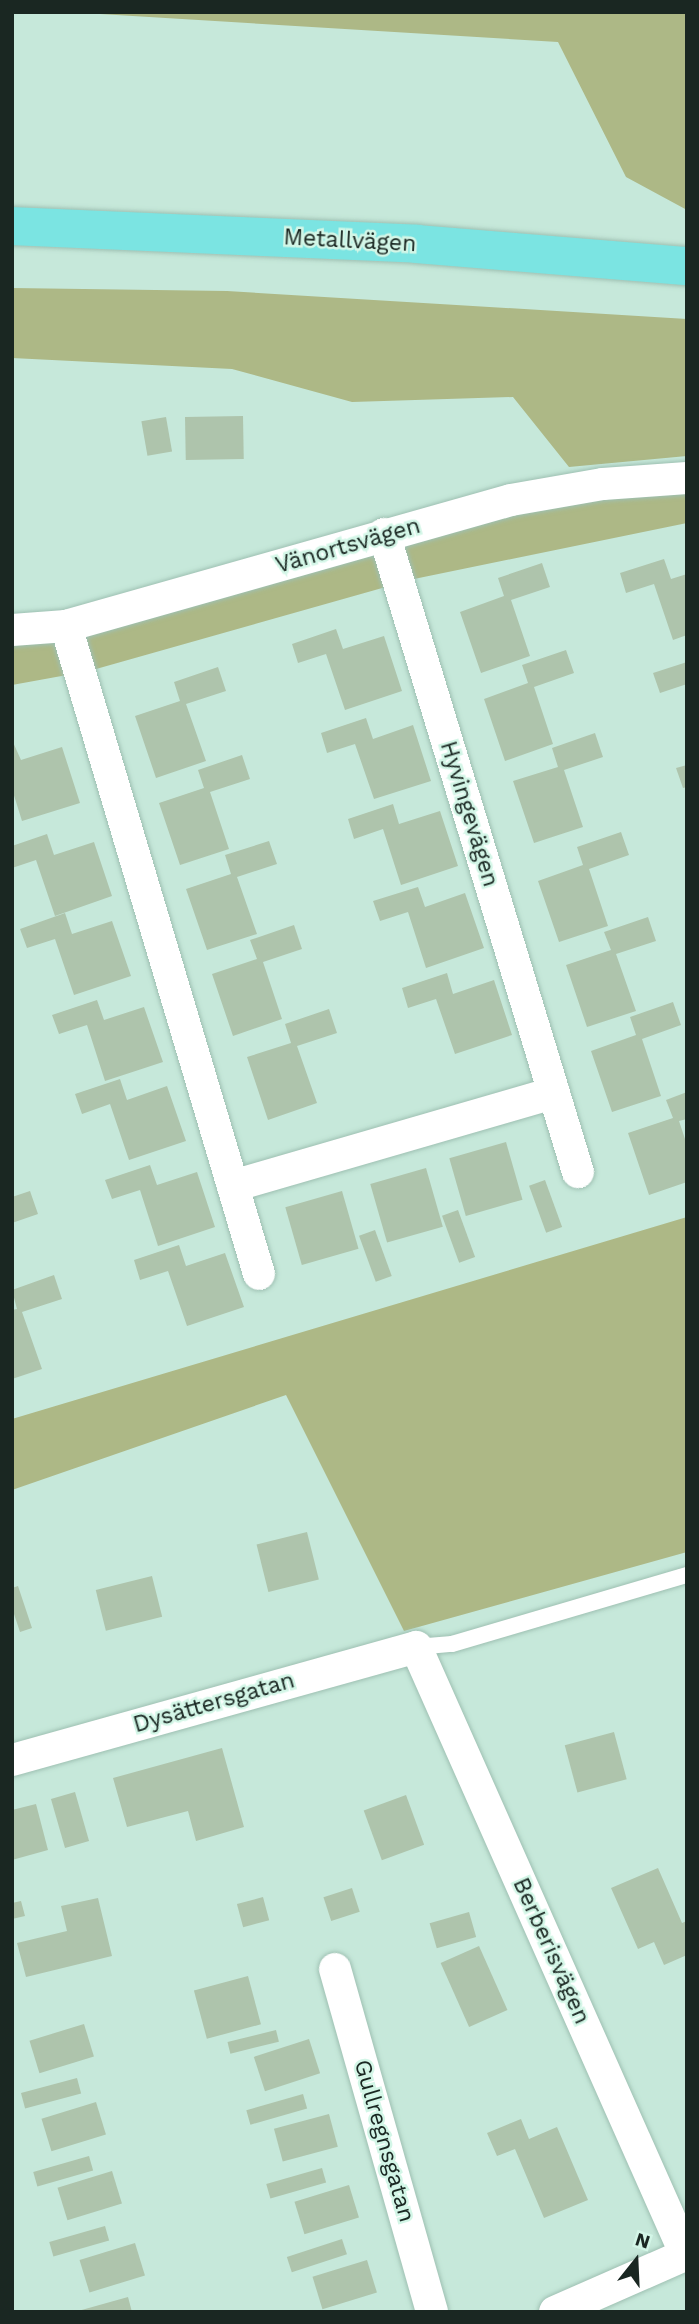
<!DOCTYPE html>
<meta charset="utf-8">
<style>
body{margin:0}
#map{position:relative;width:699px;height:2324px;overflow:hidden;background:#c6e8da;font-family:"Work Sans",sans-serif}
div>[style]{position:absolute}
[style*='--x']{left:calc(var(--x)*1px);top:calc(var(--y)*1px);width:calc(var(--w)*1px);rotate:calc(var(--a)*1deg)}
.green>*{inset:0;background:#adb886}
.building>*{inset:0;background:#aec4ac;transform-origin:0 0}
.roads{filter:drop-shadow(0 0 2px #9ec0b2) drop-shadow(0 0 2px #9ec0b2)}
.service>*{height:16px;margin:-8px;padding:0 8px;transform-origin:8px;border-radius:8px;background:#fff}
.minor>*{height:32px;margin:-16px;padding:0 16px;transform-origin:16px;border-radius:16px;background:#fff}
.primary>*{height:38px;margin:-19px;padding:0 19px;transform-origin:19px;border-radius:19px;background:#7be4e2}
span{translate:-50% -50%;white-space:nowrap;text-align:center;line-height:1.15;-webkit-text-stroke:5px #d3f6e7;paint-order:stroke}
.street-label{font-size:23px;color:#1a2722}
.frame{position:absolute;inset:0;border:14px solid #1a2722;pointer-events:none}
.north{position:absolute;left:601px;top:2226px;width:70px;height:70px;-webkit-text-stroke:5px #d3f6e7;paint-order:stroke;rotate:18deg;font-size:19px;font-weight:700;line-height:28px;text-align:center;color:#1a2722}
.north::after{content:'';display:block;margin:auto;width:24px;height:32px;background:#1a2722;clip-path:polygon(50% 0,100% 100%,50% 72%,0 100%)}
</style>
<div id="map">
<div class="green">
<i style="clip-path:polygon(67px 12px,687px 12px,687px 210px,626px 177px,558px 42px)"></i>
<i style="clip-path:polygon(12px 288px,227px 291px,687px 319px,687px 456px,569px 467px,513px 397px,352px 402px,232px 369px,12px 358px)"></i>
<i style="clip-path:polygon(687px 476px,687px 523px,414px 579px,89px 671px,12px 685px,12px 615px,70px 611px)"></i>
<i style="clip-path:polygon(687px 1217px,687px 1552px,404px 1631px,286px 1395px,12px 1490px,12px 1419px)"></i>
</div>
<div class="building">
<i style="left:243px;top:416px;width:43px;height:58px;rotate:89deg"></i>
<i style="left:166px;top:417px;width:35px;height:25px;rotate:80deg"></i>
<i style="clip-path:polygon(664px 559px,671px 579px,687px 574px,687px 635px,673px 640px,654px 584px,626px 593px,620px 573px)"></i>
<i style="clip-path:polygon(542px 563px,550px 587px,511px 600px,530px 656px,481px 673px,460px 612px,504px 596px,498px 578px)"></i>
<i style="clip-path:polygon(336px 629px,343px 649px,384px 636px,402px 691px,345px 710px,326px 654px,298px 663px,292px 644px)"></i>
<i style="clip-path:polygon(566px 650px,574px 673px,534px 687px,553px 744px,505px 761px,484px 699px,528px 683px,522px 665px)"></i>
<i style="clip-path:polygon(687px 662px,687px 684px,660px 693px,653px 673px)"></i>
<i style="clip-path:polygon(218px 667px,226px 691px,186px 704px,206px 761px,156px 778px,135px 716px,180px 701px,174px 682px)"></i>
<i style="clip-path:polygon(366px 718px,373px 739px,413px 725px,431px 781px,374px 799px,355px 744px,327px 753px,321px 733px)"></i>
<i style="clip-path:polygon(595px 733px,603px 757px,564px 770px,583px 827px,534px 843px,513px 781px,558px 767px,552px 748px)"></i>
<i style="clip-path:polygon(12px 740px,21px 760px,62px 747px,80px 803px,22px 821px,12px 789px)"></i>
<i style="clip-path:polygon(242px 755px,250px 779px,210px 792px,229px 849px,180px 865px,159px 803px,204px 788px,198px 770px)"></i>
<i style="clip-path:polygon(687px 765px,687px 787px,683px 788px,676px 768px)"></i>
<i style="clip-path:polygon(393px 804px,399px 824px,440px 811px,458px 866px,401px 885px,383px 829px,354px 839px,348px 819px)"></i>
<i style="clip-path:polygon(621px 832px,629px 855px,589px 869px,608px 926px,559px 942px,538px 881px,583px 865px,577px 847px)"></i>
<i style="clip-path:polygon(47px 834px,54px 855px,94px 842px,112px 896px,55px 916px,36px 860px,12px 868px,12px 846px)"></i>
<i style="clip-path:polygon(269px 841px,277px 864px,237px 877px,257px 934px,207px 950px,186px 889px,231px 874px,225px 855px)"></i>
<i style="clip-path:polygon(418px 887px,425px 907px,465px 893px,484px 948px,426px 968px,408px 912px,380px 921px,373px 901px)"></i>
<i style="clip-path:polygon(65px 913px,72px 934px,112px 921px,131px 976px,74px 995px,55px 939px,27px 948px,20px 929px)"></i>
<i style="clip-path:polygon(648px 917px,656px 941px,616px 954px,636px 1011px,587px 1027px,566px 965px,611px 950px,604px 932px)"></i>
<i style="clip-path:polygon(294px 925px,302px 949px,263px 962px,282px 1019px,233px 1036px,212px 974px,257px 959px,250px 940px)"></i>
<i style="clip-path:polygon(447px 973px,453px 994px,494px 980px,512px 1035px,455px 1054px,436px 999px,408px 1008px,402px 988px)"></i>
<i style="clip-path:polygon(97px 1000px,104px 1020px,144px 1007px,163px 1062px,105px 1081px,87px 1025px,59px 1034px,52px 1015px)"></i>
<i style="clip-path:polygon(673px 1002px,681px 1025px,642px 1039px,661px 1096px,612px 1112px,591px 1051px,636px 1035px,630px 1017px)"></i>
<i style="clip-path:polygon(329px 1009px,337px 1033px,297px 1046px,317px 1103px,268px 1120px,247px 1057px,291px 1043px,285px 1024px)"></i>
<i style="clip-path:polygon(120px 1079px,127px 1100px,167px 1086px,186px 1141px,129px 1160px,110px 1104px,82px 1114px,75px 1094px)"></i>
<i style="clip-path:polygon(687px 1092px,687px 1119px,679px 1121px,687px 1145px,687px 1182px,649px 1195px,628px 1133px,673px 1118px,666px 1100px)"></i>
<i style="left:506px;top:1142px;width:60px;height:59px;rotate:74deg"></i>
<i style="clip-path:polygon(150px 1165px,157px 1185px,197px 1172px,215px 1227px,158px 1246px,140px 1190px,112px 1199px,105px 1180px)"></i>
<i style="left:426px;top:1168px;width:61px;height:58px;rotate:74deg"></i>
<i style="left:545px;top:1180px;width:50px;height:17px;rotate:70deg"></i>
<i style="clip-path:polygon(30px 1191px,38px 1214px,12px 1223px,12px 1197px)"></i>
<i style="left:342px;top:1191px;width:60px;height:59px;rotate:74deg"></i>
<i style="left:458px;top:1210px;width:50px;height:17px;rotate:70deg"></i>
<i style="left:375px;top:1230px;width:49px;height:17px;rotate:70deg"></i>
<i style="clip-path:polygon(179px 1245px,186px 1266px,225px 1253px,244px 1307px,187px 1326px,168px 1271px,140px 1280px,134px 1260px)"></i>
<i style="clip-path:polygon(54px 1275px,62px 1299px,22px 1312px,42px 1369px,12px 1379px,12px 1310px,17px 1309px,12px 1290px)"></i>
<i style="left:307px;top:1532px;width:49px;height:52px;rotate:76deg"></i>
<i style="left:152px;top:1576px;width:42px;height:58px;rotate:76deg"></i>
<i style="clip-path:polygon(18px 1586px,32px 1628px,20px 1632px,12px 1608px,12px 1588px)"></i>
<i style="left:614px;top:1732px;width:49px;height:51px;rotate:75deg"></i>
<i style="clip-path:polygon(222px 1748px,244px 1827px,196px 1841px,188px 1811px,127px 1827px,113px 1778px)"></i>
<i style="left:75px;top:1792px;width:51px;height:25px;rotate:74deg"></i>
<i style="left:406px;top:1795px;width:53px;height:45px;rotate:70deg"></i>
<i style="clip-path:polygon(36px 1804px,48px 1850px,12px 1860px,12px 1810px)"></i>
<i style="clip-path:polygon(658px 1868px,682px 1923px,687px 1921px,687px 1955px,664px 1965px,654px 1942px,638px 1949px,611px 1888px)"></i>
<i style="left:352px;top:1888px;width:25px;height:30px;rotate:72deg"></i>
<i style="left:263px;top:1897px;width:24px;height:27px;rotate:75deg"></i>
<i style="clip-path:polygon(98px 1898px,112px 1956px,26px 1977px,17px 1943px,67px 1931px,61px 1906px)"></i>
<i style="clip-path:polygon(21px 1901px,25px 1916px,12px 1919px,12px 1903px)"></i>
<i style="left:469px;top:1912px;width:26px;height:41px;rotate:74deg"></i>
<i style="left:479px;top:1946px;width:70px;height:42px;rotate:66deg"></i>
<i style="left:248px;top:1976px;width:50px;height:56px;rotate:75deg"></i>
<i style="left:84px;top:2024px;width:34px;height:57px;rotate:73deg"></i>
<i style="left:276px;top:2030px;width:12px;height:50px;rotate:76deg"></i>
<i style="left:309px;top:2039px;width:36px;height:58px;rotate:72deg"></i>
<i style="left:77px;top:2078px;width:16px;height:58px;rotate:75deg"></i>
<i style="left:303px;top:2094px;width:15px;height:59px;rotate:74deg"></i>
<i style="left:96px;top:2102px;width:34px;height:57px;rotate:73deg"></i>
<i style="left:329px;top:2114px;width:34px;height:57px;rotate:75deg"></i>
<i style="clip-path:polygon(521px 2119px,529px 2139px,557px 2127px,588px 2200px,544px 2218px,515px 2149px,497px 2156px,487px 2133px)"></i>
<i style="left:89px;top:2156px;width:15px;height:58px;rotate:74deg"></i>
<i style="left:322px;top:2168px;width:15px;height:58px;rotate:74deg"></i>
<i style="left:112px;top:2171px;width:34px;height:57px;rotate:73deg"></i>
<i style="left:349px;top:2185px;width:34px;height:57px;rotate:73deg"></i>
<i style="left:105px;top:2226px;width:15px;height:58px;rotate:74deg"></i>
<i style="left:342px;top:2239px;width:16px;height:58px;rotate:72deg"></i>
<i style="left:135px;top:2243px;width:34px;height:58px;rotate:73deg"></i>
<i style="left:367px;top:2260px;width:34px;height:57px;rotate:73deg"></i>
<i style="clip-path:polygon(128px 2297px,132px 2312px,79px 2312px,78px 2311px)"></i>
</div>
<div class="roads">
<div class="service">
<i style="--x:416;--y:1647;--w:36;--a:-5"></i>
<i style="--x:452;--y:1644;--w:245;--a:-16.4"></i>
</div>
<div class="minor">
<i style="--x:384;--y:534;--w:667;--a:73.09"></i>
<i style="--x:66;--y:626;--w:676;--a:73.41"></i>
<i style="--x:12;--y:630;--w:54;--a:-4.2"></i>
<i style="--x:66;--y:626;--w:462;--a:-15.8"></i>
<i style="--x:511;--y:500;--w:93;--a:-9.9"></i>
<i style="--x:603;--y:484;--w:84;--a:-4.1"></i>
<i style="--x:233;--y:1186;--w:334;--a:-16.2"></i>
<i style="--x:12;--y:1760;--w:420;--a:-15.6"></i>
<i style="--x:416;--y:1647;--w:665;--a:66.06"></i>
<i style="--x:335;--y:1969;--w:356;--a:74.2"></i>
<i style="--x:555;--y:2312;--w:144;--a:-23.7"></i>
</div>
<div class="primary">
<i style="--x:12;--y:226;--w:405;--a:2.5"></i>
<i style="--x:417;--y:244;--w:271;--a:4.7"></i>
</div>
</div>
<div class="street-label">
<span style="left:350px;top:241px;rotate:3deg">Metallvägen</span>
<span style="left:348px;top:546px;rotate:-16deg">Vänortsvägen</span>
<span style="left:469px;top:814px;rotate:73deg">Hyvingevägen</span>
<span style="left:214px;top:1703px;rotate:-16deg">Dysättersgatan</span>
<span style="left:551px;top:1951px;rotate:66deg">Berberisvägen</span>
<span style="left:384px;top:2141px;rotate:74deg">Gullregnsgatan</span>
</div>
<div class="frame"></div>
<div class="north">N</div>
</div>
